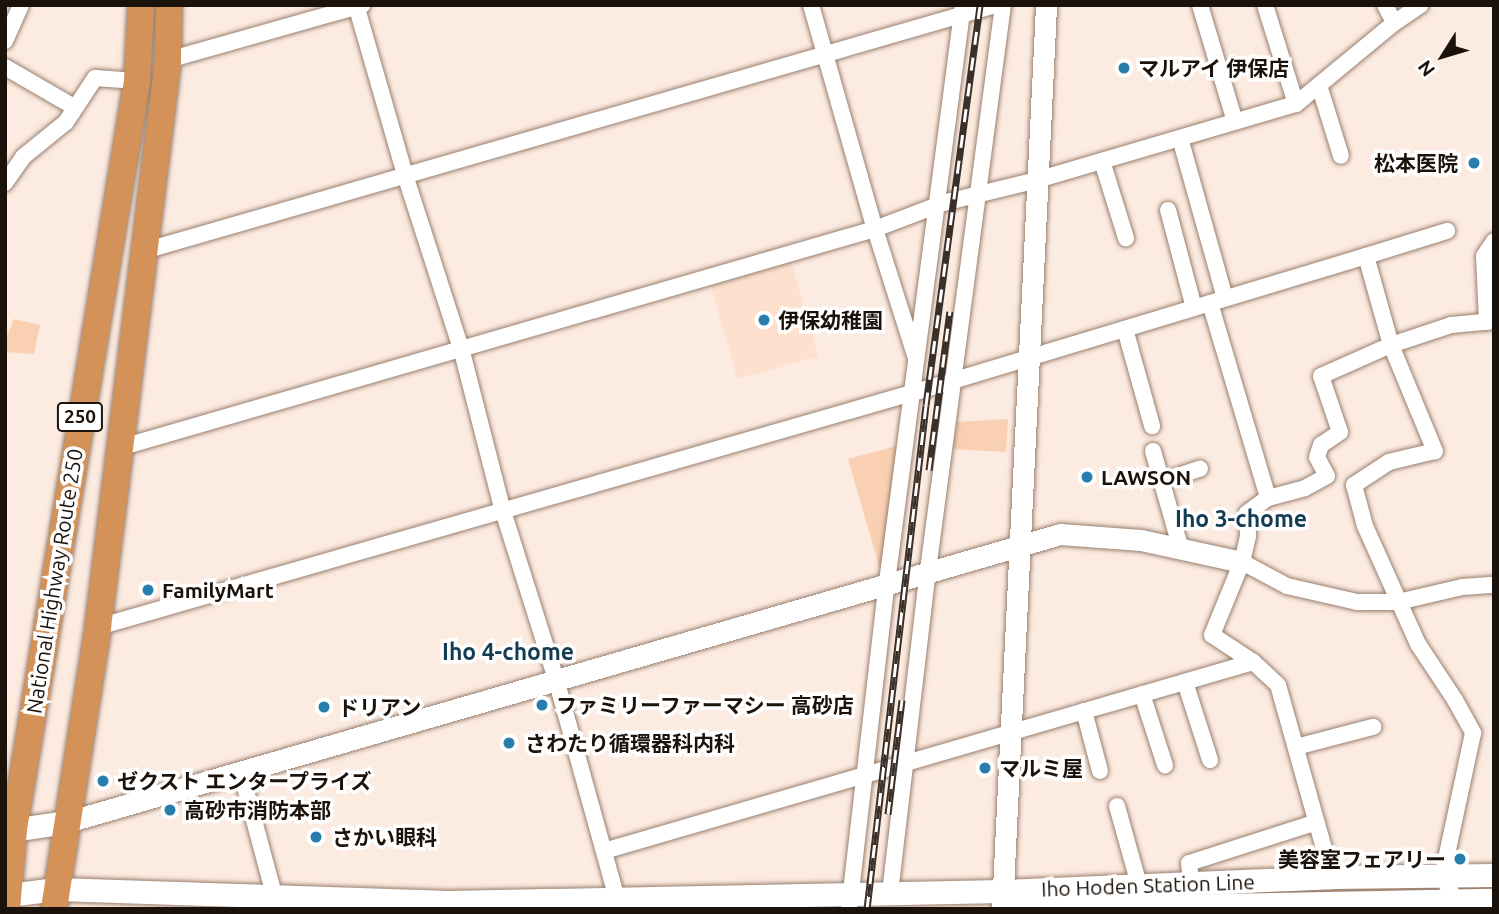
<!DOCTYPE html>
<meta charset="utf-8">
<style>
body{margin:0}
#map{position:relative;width:1499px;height:914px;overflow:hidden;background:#fcebe0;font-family:Ubuntu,"Noto Sans JP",sans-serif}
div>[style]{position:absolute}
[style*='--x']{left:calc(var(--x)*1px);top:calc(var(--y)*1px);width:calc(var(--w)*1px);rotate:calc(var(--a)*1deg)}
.built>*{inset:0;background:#fde1ce;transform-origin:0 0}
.green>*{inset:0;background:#fad0b2}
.roads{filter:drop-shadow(0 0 2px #987f6d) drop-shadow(0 0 2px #987f6d)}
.minor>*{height:16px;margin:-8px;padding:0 8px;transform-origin:8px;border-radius:8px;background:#fff}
.tertiary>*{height:21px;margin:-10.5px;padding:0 10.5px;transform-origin:10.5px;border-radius:10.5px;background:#fff}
.secondary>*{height:23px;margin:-11.5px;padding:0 11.5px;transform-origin:11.5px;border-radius:11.5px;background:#fff}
.trunk>*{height:26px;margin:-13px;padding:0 13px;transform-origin:13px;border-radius:13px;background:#d49258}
.rail>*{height:7px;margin-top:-3.5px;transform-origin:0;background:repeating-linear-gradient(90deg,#fff 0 13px,#3b3029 0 26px);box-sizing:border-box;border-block:2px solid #3b3029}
.dots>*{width:19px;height:19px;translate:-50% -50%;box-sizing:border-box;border:4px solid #fff;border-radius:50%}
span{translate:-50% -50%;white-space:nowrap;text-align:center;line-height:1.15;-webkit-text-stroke:7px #fff;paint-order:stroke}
.shield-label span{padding:2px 5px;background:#fff;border:2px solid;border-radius:5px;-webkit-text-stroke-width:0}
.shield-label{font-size:19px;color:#1b120b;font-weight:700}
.poi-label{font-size:21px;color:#1b120b;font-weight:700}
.left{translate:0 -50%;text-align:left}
.right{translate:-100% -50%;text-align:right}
.street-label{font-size:21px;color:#1b120b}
.neighbourhood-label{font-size:23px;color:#143c53;font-weight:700}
.frame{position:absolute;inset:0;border:7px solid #1b120b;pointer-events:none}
.north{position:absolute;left:1408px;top:21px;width:70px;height:70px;-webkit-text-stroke:5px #fff;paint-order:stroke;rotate:233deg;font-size:19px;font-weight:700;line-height:28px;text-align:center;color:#1b120b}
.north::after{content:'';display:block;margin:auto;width:24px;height:32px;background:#1b120b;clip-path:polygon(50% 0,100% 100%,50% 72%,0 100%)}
</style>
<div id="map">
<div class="built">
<i style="left:791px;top:261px;width:99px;height:84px;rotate:74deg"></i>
</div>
<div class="green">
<i style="clip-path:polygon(14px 319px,40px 325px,34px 354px,5px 352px,5px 340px)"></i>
<i style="clip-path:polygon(1008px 419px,1006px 452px,953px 449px,957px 422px)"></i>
<i style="clip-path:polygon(900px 445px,881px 573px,848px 459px)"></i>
</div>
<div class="roads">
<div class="minor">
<i style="--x:356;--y:5;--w:180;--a:73.9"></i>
<i style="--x:406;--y:178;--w:179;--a:72.1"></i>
<i style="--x:461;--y:348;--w:168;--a:75.6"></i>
<i style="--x:503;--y:511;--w:176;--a:72.5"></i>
<i style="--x:556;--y:679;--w:236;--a:74.5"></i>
<i style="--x:811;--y:5;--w:233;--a:74.1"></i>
<i style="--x:875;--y:229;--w:135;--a:72.4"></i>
<i style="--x:1200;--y:5;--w:122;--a:73.3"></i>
<i style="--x:1265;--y:5;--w:104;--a:72.6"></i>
<i style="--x:1385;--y:5;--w:20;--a:63"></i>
<i style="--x:5;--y:41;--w:39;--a:-66"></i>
<i style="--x:168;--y:60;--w:202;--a:-15.8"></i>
<i style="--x:5;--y:67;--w:80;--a:30.1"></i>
<i style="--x:1319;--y:85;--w:74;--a:72.8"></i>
<i style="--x:1180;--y:138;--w:166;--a:74.3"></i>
<i style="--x:1102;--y:161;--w:81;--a:72.7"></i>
<i style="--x:5;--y:183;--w:32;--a:-55"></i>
<i style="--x:23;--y:157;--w:55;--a:-39.1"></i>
<i style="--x:66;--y:122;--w:53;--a:-56.6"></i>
<i style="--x:95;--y:78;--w:42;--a:4.1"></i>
<i style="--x:1168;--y:210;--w:101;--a:75.1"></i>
<i style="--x:144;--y:251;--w:887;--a:-16.11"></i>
<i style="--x:1366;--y:256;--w:85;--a:-17.2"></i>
<i style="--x:1210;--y:303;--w:203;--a:73.4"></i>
<i style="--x:1487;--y:322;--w:66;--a:-92.6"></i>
<i style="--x:1484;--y:256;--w:18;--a:-56"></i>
<i style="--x:1125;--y:329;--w:101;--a:74.4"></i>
<i style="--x:119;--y:448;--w:787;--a:-16.16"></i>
<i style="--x:875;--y:229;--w:73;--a:-20.9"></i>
<i style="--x:943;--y:203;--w:97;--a:-13.7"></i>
<i style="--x:1037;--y:180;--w:270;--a:-16.4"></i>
<i style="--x:1296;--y:104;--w:127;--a:-39.6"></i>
<i style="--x:1394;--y:23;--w:32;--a:-34"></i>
<i style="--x:1153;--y:451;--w:102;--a:74.1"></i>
<i style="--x:1162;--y:481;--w:40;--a:-18"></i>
<i style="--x:1242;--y:562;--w:51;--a:28.1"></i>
<i style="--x:1287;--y:586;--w:72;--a:12.9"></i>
<i style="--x:1357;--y:602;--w:41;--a:0"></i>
<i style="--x:1398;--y:602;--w:66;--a:-13.2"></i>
<i style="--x:1462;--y:587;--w:32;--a:-4"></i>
<i style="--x:98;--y:627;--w:854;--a:-16.04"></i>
<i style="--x:919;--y:391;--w:467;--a:-16.8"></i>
<i style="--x:1366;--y:256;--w:92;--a:74.3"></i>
<i style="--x:1391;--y:345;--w:115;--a:67.5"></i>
<i style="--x:1435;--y:451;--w:47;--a:166.6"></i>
<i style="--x:1389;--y:462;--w:42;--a:146.7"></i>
<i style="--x:1354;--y:485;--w:42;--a:75"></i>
<i style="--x:1365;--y:526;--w:129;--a:65.8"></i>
<i style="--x:1418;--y:644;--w:67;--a:56.5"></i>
<i style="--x:1455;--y:700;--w:38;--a:61"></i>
<i style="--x:1473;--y:733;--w:147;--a:102.1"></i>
<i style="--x:1442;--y:877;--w:29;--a:59"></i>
<i style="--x:1185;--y:682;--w:82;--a:72.2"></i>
<i style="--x:1142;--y:694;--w:75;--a:72.1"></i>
<i style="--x:1084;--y:711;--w:62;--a:75.1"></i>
<i style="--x:1296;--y:747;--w:80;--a:-14.6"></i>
<i style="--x:241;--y:772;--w:142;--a:74.9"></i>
<i style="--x:1117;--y:806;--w:82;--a:74.4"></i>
<i style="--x:604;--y:851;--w:676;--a:-16.24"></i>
<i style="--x:1332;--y:877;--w:199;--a:-105.7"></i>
<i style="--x:1278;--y:685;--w:34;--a:-137"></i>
<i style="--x:1253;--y:662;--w:49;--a:-146.6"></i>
<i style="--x:1212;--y:635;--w:79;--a:-67.7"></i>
<i style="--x:1242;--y:562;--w:27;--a:-77"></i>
<i style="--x:1248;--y:536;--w:23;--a:-92"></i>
<i style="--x:1247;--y:513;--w:26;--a:-36"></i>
<i style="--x:1268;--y:498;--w:38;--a:-15"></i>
<i style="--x:1305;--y:488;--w:25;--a:-29"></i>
<i style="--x:1327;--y:476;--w:21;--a:-118"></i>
<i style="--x:1317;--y:457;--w:13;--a:-72"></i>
<i style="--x:1321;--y:445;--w:23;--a:-34"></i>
<i style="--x:1340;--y:432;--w:59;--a:-108.7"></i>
<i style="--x:1321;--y:376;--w:77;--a:-23.9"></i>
<i style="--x:1391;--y:345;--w:63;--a:-18.4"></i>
<i style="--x:1451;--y:325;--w:43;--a:-5.3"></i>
<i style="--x:1191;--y:884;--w:21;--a:-95"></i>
<i style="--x:1189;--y:863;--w:134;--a:-17.8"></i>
<i style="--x:890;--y:893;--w:325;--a:-83.3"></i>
<i style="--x:928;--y:570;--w:570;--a:-82.44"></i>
<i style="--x:849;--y:909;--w:329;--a:-83.4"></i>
<i style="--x:887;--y:582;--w:582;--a:-82.5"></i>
</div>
<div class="tertiary">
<i style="--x:67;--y:822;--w:1034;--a:-16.17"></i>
<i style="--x:1060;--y:534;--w:81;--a:4.2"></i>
<i style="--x:1141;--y:540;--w:103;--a:12.3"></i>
<i style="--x:1002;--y:909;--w:905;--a:-87.21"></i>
</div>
<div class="secondary">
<i style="--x:5;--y:831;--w:63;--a:-8.3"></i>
<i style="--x:8;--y:895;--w:49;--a:-7"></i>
<i style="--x:57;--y:889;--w:392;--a:1.9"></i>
<i style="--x:449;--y:902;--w:554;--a:-1.14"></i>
<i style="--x:1003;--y:891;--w:329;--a:-2.4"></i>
<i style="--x:1332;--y:877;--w:162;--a:-0.7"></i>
<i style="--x:1016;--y:909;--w:478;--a:-1.1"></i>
</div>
<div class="trunk">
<i style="--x:7;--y:909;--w:80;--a:-85"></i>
<i style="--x:14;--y:829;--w:758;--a:-80.66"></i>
<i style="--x:137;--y:81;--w:76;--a:-87"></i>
<i style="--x:54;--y:909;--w:285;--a:-81.1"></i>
<i style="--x:98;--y:627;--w:571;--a:-82.96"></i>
<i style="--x:168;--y:60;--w:55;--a:-89"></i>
</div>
</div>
<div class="rail">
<i style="--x:929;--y:470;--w:160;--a:-82.5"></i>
<i style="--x:888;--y:814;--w:115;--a:-83"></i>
<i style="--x:867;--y:909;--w:507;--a:-83.32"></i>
<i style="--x:926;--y:405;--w:404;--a:-82.3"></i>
</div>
<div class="dots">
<i style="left:1124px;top:68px;background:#277ead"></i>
<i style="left:1474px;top:163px;background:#277ead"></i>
<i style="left:764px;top:320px;background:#277ead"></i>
<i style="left:1087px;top:477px;background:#277ead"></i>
<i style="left:148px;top:590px;background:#277ead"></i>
<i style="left:542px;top:705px;background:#277ead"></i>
<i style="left:324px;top:707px;background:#277ead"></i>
<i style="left:509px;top:743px;background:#277ead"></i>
<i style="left:985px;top:768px;background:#277ead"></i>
<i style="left:103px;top:781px;background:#277ead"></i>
<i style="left:170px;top:810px;background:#277ead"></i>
<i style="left:316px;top:837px;background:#277ead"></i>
<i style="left:1460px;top:859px;background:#277ead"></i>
</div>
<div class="shield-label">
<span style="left:80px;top:417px">250</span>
</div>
<div class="poi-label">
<span class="left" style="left:1138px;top:68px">マルアイ 伊保店</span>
<span class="right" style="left:1458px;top:163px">松本医院</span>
<span class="left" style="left:778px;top:320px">伊保幼稚園</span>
<span class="left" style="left:1101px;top:477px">LAWSON</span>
<span class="left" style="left:162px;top:590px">FamilyMart</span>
<span class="left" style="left:556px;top:705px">ファミリーファーマシー 高砂店</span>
<span class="left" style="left:338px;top:707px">ドリアン</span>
<span class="left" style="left:525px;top:743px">さわたり循環器科内科</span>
<span class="left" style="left:999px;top:768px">マルミ屋</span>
<span class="left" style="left:117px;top:781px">ゼクスト エンタープライズ</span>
<span class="left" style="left:184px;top:810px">高砂市消防本部</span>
<span class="left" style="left:332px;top:837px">さかい眼科</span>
<span class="right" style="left:1446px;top:859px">美容室フェアリー</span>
</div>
<div class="street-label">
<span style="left:54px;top:581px;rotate:-81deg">National Highway Route 250</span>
<span style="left:1148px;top:885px;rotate:-2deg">Iho Hoden Station Line</span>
</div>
<div class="neighbourhood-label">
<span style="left:1241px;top:519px">Iho 3-chome</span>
<span style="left:508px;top:652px">Iho 4-chome</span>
</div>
<div class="frame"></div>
<div class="north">N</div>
</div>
